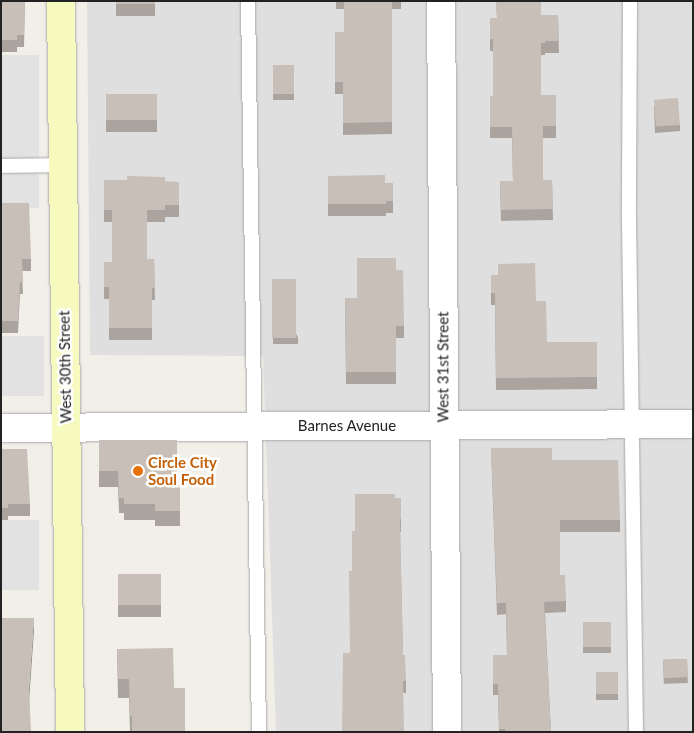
<!DOCTYPE html>
<style>
body{margin:0}
#map{position:relative;width:694px;height:733px;overflow:hidden;background:#f2efe9;font-family:Lato,sans-serif}
div>[style]{position:absolute}
[style*='--x']{left:calc(var(--x)*1px);top:calc(var(--y)*1px);width:calc(var(--w)*1px);rotate:calc(var(--a)*1deg)}
.residential>*{inset:0;background:#e0dfdf}
.parking>*{inset:0;background:#e2e2e2;transform-origin:0 0}
.roads{filter:drop-shadow(0 0 1px #a9a9a9) drop-shadow(0 0 1px #a9a9a9)}
.service>*{height:14px;margin:-7px;padding:0 7px;transform-origin:7px;border-radius:7px;background:#fff}
.minor>*{height:28px;margin:-14px;padding:0 14px;transform-origin:14px;border-radius:14px;background:#fff}
.secondary>*{height:28px;margin:-14px;padding:0 14px;transform-origin:14px;border-radius:14px;background:#f7fabf}
.wall>*{inset:0;background:#aba49e;transform-origin:0 0}
.shaded-wall>*{inset:0;background:#8b8681}
.building>*{inset:0;background:#c7bfb8;transform-origin:0 0}
.dots>*{width:14px;height:14px;translate:-50% -50%;box-sizing:border-box;border:2px solid #fff;border-radius:50%}
span{translate:-50% -50%;white-space:nowrap;text-align:center;line-height:1.15;-webkit-text-stroke:5px #fff;paint-order:stroke}
.street-label{font-size:15px;color:#222}
.food-label{font-size:15px;color:#c56008;font-weight:700}
.left{translate:0 -50%;text-align:left}
.frame{position:absolute;inset:0;border:2px solid #222;pointer-events:none}
</style>
<div id="map">
<div class="residential">
<i style="clip-path:polygon(87px 1px,693px 1px,693px 732px,276px 732px,263px 356px,90px 355px)"></i>
</div>
<div class="parking">
<i style="left:1px;top:55px;width:38px;height:153px"></i>
<i style="left:1px;top:336px;width:43px;height:60px"></i>
<i style="left:39px;top:520px;width:70px;height:38px;rotate:90deg"></i>
</div>
<div class="roads">
<div class="service">
<i style="--x:248;--y:1;--w:731;--a:89.14"></i>
<i style="--x:630;--y:1;--w:218;--a:90.3"></i>
<i style="--x:629;--y:219;--w:513;--a:89.22"></i>
<i style="--x:1;--y:166;--w:62;--a:-0.9"></i>
</div>
<div class="minor">
<i style="--x:441;--y:1;--w:731;--a:89.53"></i>
<i style="--x:1;--y:428;--w:692;--a:-0.33"></i>
</div>
<div class="secondary">
<i style="--x:61;--y:1;--w:731;--a:89.29"></i>
</div>
</div>
<div class="wall">
<i style="clip-path:polygon(1px 1px,25px 1px,24px 47px,17px 47px,17px 52px,1px 52px)"></i>
<i style="left:116px;top:1px;width:39px;height:15px"></i>
<i style="clip-path:polygon(336px 1px,401px 1px,401px 9px,392px 9px,392px 134px,343px 135px,343px 94px,335px 94px,335px 32px,344px 32px,344px 9px,336px 9px)"></i>
<i style="clip-path:polygon(496px 1px,541px 1px,541px 15px,558px 15px,559px 53px,545px 53px,545px 55px,541px 55px,541px 95px,556px 95px,556px 138px,543px 138px,543px 180px,552px 180px,553px 220px,501px 221px,500px 181px,513px 181px,512px 138px,490px 138px,490px 96px,493px 96px,493px 51px,490px 51px,490px 18px,497px 18px)"></i>
<i style="left:273px;top:65px;width:21px;height:35px"></i>
<i style="left:106px;top:94px;width:51px;height:38px"></i>
<i style="clip-path:polygon(654px 106px,680px 125px,680px 131px,655px 133px)"></i>
<i style="clip-path:polygon(328px 176px,385px 183px,393px 183px,393px 213px,386px 213px,386px 216px,328px 216px)"></i>
<i style="clip-path:polygon(104px 180px,179px 182px,179px 217px,165px 217px,165px 222px,147px 222px,147px 259px,154px 259px,155px 300px,152px 300px,152px 340px,109px 340px,109px 299px,104px 299px,104px 262px,112px 262px,112px 222px,104px 222px)"></i>
<i style="clip-path:polygon(1px 203px,31px 259px,31px 271px,22px 271px,23px 294px,20px 294px,18px 333px,1px 333px)"></i>
<i style="clip-path:polygon(396px 270px,404px 326px,404px 338px,396px 338px,396px 384px,346px 384px,345px 298px,357px 298px)"></i>
<i style="clip-path:polygon(491px 275px,536px 301px,547px 342px,597px 342px,597px 389px,496px 390px,495px 305px,491px 305px)"></i>
<i style="clip-path:polygon(272px 279px,298px 338px,298px 344px,273px 344px)"></i>
<i style="clip-path:polygon(99px 440px,177px 485px,180px 485px,180px 526px,155px 526px,155px 520px,124px 520px,124px 513px,119px 513px,118px 487px,99px 487px)"></i>
<i style="clip-path:polygon(491px 448px,552px 460px,620px 520px,620px 532px,560px 532px,560px 575px,566px 601px,566px 612px,545px 613px,551px 732px,499px 732px,498px 695px,493px 695px,493px 655px,507px 655px,506px 614px,497px 615px)"></i>
<i style="clip-path:polygon(1px 449px,30px 504px,30px 516px,8px 516px,8px 520px,1px 520px)"></i>
<i style="clip-path:polygon(401px 498px,401px 532px,400px 532px,403px 655px,406px 681px,406px 693px,403px 693px,350px 653px,352px 571px,355px 531px)"></i>
<i style="left:118px;top:574px;width:43px;height:43px"></i>
<i style="left:611px;top:622px;width:31px;height:28px;rotate:90deg"></i>
<i style="clip-path:polygon(117px 649px,174px 688px,185px 732px,130px 732px,129px 698px,118px 698px)"></i>
<i style="left:687px;top:659px;width:24px;height:24px;rotate:88deg"></i>
<i style="left:596px;top:672px;width:22px;height:28px"></i>
</div>
<div class="shaded-wall">
<i style="clip-path:polygon(34px 618px,34px 630px,29px 701px,29px 689px)"></i>
</div>
<div class="building">
<i style="clip-path:polygon(1px 1px,25px 1px,24px 35px,17px 35px,17px 40px,1px 40px)"></i>
<i style="left:116px;top:1px;width:39px;height:3px"></i>
<i style="clip-path:polygon(344px 1px,392px 1px,392px 122px,343px 123px,343px 82px,335px 82px,335px 32px,344px 32px)"></i>
<i style="clip-path:polygon(496px 1px,541px 1px,541px 15px,558px 15px,559px 41px,545px 41px,545px 43px,541px 43px,541px 95px,556px 95px,556px 126px,543px 126px,543px 180px,552px 180px,553px 209px,501px 210px,500px 181px,513px 181px,512px 127px,490px 127px,490px 96px,493px 96px,493px 39px,490px 39px,490px 18px,497px 18px)"></i>
<i style="left:273px;top:65px;width:21px;height:29px"></i>
<i style="left:106px;top:94px;width:51px;height:26px"></i>
<i style="left:678px;top:98px;width:27px;height:24px;rotate:86deg"></i>
<i style="clip-path:polygon(385px 175px,385px 183px,393px 183px,393px 201px,386px 201px,386px 204px,328px 204px,328px 176px)"></i>
<i style="clip-path:polygon(127px 176px,165px 177px,165px 182px,179px 182px,179px 205px,165px 205px,165px 210px,147px 210px,147px 259px,154px 259px,155px 288px,152px 288px,152px 328px,109px 328px,109px 287px,104px 287px,104px 262px,112px 262px,112px 210px,104px 210px,104px 180px,127px 180px)"></i>
<i style="clip-path:polygon(1px 203px,29px 203px,31px 259px,22px 259px,23px 282px,20px 282px,18px 321px,1px 321px)"></i>
<i style="clip-path:polygon(357px 258px,396px 258px,396px 270px,403px 270px,404px 326px,396px 326px,396px 372px,346px 372px,345px 298px,357px 298px)"></i>
<i style="clip-path:polygon(535px 263px,536px 301px,546px 301px,547px 342px,597px 342px,597px 377px,496px 378px,495px 293px,491px 293px,491px 275px,498px 275px,498px 264px)"></i>
<i style="left:272px;top:279px;width:24px;height:59px"></i>
<i style="clip-path:polygon(99px 440px,177px 440px,177px 485px,180px 485px,180px 511px,155px 511px,155px 504px,124px 504px,124px 498px,119px 498px,118px 471px,99px 471px)"></i>
<i style="clip-path:polygon(491px 448px,552px 448px,552px 460px,618px 460px,620px 520px,560px 520px,560px 575px,565px 575px,566px 601px,544px 602px,551px 732px,505px 732px,505px 729px,499px 729px,498px 684px,493px 684px,493px 655px,507px 655px,506px 603px,497px 603px)"></i>
<i style="clip-path:polygon(1px 449px,27px 449px,30px 504px,8px 504px,8px 508px,1px 508px)"></i>
<i style="clip-path:polygon(355px 494px,395px 494px,395px 498px,401px 498px,401px 519px,400px 519px,403px 655px,405px 655px,406px 681px,403px 681px,404px 732px,342px 732px,343px 653px,350px 653px,349px 571px,352px 571px,352px 531px,355px 531px)"></i>
<i style="left:118px;top:574px;width:43px;height:31px"></i>
<i style="clip-path:polygon(1px 618px,34px 618px,29px 689px,31px 732px,1px 732px)"></i>
<i style="left:611px;top:622px;width:25px;height:28px;rotate:90deg"></i>
<i style="clip-path:polygon(173px 648px,174px 688px,185px 688px,185px 732px,132px 732px,132px 716px,130px 716px,129px 679px,118px 679px,117px 649px)"></i>
<i style="left:687px;top:659px;width:18px;height:24px;rotate:87deg"></i>
<i style="left:596px;top:672px;width:22px;height:22px"></i>
</div>
<div class="dots">
<i style="left:138px;top:471px;background:#e8710a"></i>
</div>
<div class="street-label">
<span style="left:65px;top:367px;rotate:-91deg">West 30th Street</span>
<span style="left:443px;top:367px;rotate:-90deg">West 31st Street</span>
<span style="left:347px;top:426px">Barnes Avenue</span>
</div>
<div class="food-label">
<span class="left" style="left:148px;top:471px">Circle City<br>Soul Food</span>
</div>
<div class="frame"></div>
</div>
